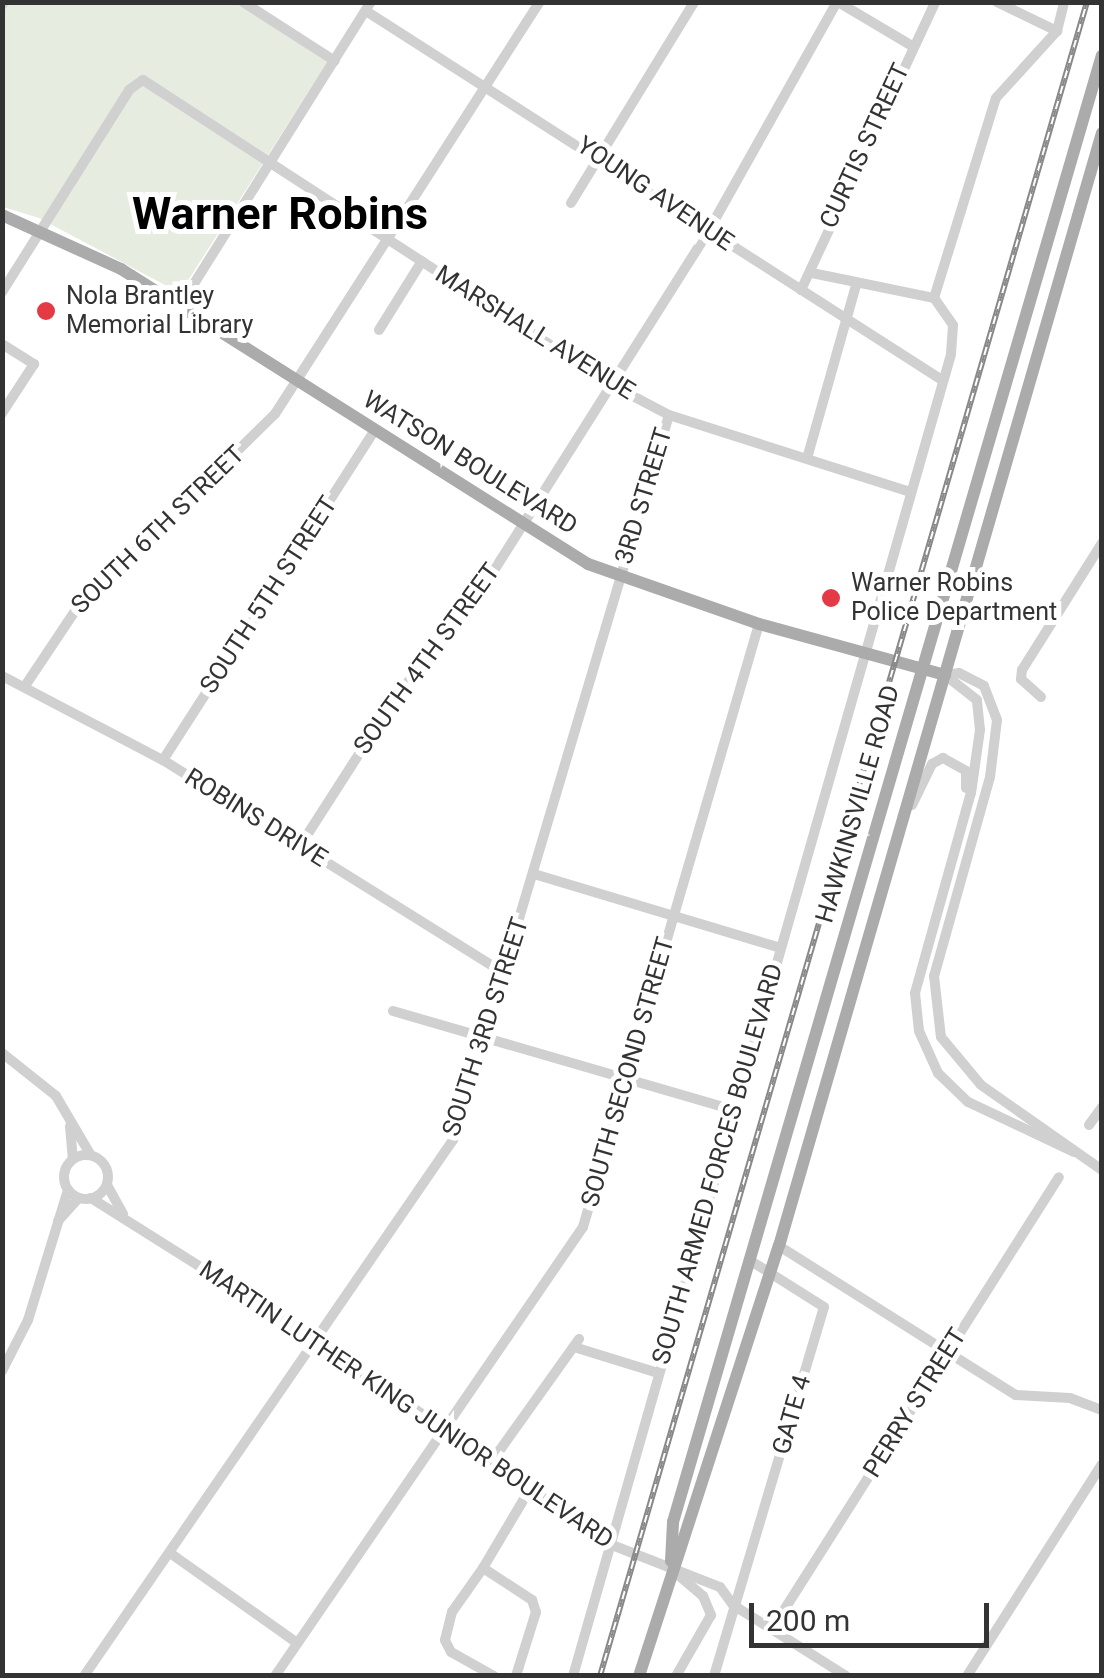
<!DOCTYPE html>
<style>
body{margin:0}
#map{position:relative;width:1104px;height:1678px;overflow:hidden;background:#fff;font-family:Roboto,sans-serif}
div>[style]{position:absolute}
[style*='--x']{left:calc(var(--x)*1px);top:calc(var(--y)*1px);width:calc(var(--w)*1px);rotate:calc(var(--a)*1deg)}
.green>*{inset:0;background:#e6ecdf}
.minor>*{height:10px;margin:-5px;padding:0 5px;transform-origin:5px;border-radius:5px;background:#d0d0d0}
.minor>.ring{margin:-5px;padding:0;box-sizing:content-box;background:none;border:10px solid #d0d0d0;border-radius:50%}
.major>*{height:12px;margin:-6px;padding:0 6px;transform-origin:6px;border-radius:6px;background:#ababab}
.rail>*{height:6px;margin-top:-3px;transform-origin:0;background:repeating-linear-gradient(90deg,#fff 0 8px,#888 0 16px);box-sizing:border-box;border-block:2px solid #888}
.dots>*{width:28px;height:28px;translate:-50% -50%;box-sizing:border-box;border:5px solid #fff;border-radius:50%}
span{translate:-50% -50%;white-space:nowrap;text-align:center;line-height:1.15;-webkit-text-stroke:10px #fff;paint-order:stroke}
.street-label{font-size:25px;color:#333}
.poi-label{font-size:25px;color:#333}
.left{translate:0 -50%;text-align:left}
.town-label{font-size:45px;color:#000;font-weight:700}
.frame{position:absolute;inset:0;border:5px solid #333;pointer-events:none}
.scale{position:absolute;left:749px;top:1603px;width:240px;height:45px;box-sizing:border-box;border:5px solid #333;border-top:0;padding-left:12px;font-size:30px;line-height:35px;white-space:nowrap;color:#333;-webkit-text-stroke:8px #fff;paint-order:stroke}
</style>
<div id="map">
<div class="green">
<i style="clip-path:polygon(2px 3px,241px 3px,330px 58px,180px 293px,39px 218px,3px 207px)"></i>
</div>
<div class="minor">
<i style="--x:243;--y:2;--w:109;--a:32.7"></i>
<i style="--x:838;--y:2;--w:86;--a:30.7"></i>
<i style="--x:997;--y:2;--w:67;--a:25.8"></i>
<i style="--x:2;--y:5;--w:4;--a:-56"></i>
<i style="--x:366;--y:11;--w:684;--a:32.64"></i>
<i style="--x:571;--y:203;--w:236;--a:-58.5"></i>
<i style="--x:812;--y:273;--w:125;--a:11.6"></i>
<i style="--x:801;--y:290;--w:318;--a:-65"></i>
<i style="--x:2;--y:292;--w:239;--a:-57.8"></i>
<i style="--x:129;--y:90;--w:17;--a:-36"></i>
<i style="--x:143;--y:80;--w:559;--a:33.04"></i>
<i style="--x:612;--y:385;--w:64;--a:27.8"></i>
<i style="--x:669;--y:415;--w:250;--a:17.7"></i>
<i style="--x:180;--y:306;--w:359;--a:-57.9"></i>
<i style="--x:379;--y:330;--w:81;--a:-58.1"></i>
<i style="--x:2;--y:344;--w:38;--a:32"></i>
<i style="--x:34;--y:364;--w:59;--a:123.1"></i>
<i style="--x:808;--y:455;--w:177;--a:-74.2"></i>
<i style="--x:2;--y:676;--w:182;--a:27.6"></i>
<i style="--x:163;--y:760;--w:400;--a:32"></i>
<i style="--x:25;--y:686;--w:90;--a:-56.3"></i>
<i style="--x:75;--y:611;--w:281;--a:-44.6"></i>
<i style="--x:275;--y:414;--w:489;--a:-57.3"></i>
<i style="--x:1041;--y:697;--w:27;--a:-138"></i>
<i style="--x:1021;--y:679;--w:9;--a:-84"></i>
<i style="--x:1022;--y:670;--w:150;--a:-57.8"></i>
<i style="--x:163;--y:760;--w:392;--a:-57.3"></i>
<i style="--x:912;--y:805;--w:46;--a:-64"></i>
<i style="--x:932;--y:764;--w:13;--a:-29"></i>
<i style="--x:943;--y:758;--w:26;--a:29"></i>
<i style="--x:966;--y:771;--w:17;--a:90"></i>
<i style="--x:300;--y:846;--w:179;--a:-57.3"></i>
<i style="--x:397;--y:695;--w:111;--a:-49.7"></i>
<i style="--x:469;--y:610;--w:449;--a:-57.7"></i>
<i style="--x:709;--y:230;--w:261;--a:-60.7"></i>
<i style="--x:534;--y:874;--w:257;--a:16.7"></i>
<i style="--x:393;--y:1011;--w:354;--a:16.2"></i>
<i style="--x:2;--y:1053;--w:69;--a:38.5"></i>
<i style="--x:56;--y:1096;--w:67;--a:59.6"></i>
<i style="--x:1089;--y:1125;--w:22;--a:-54"></i>
<i style="--x:70;--y:1126;--w:32;--a:85"></i>
<i style="--x:1074;--y:1152;--w:117;--a:-154.7"></i>
<i style="--x:968;--y:1102;--w:42;--a:-136"></i>
<i style="--x:938;--y:1073;--w:46;--a:-114.3"></i>
<i style="--x:919;--y:1031;--w:38;--a:-96"></i>
<i style="--x:915;--y:993;--w:208;--a:-74.4"></i>
<i style="--x:971;--y:793;--w:64;--a:-81.9"></i>
<i style="--x:980;--y:730;--w:30;--a:-96"></i>
<i style="--x:977;--y:700;--w:41;--a:-142"></i>
<i style="--x:945;--y:675;--w:14;--a:-8"></i>
<i style="--x:959;--y:673;--w:28;--a:27"></i>
<i style="--x:984;--y:686;--w:36;--a:69"></i>
<i style="--x:997;--y:720;--w:57;--a:97"></i>
<i style="--x:990;--y:777;--w:207;--a:105.7"></i>
<i style="--x:934;--y:976;--w:61;--a:83.5"></i>
<i style="--x:941;--y:1037;--w:62;--a:50.2"></i>
<i style="--x:981;--y:1085;--w:148;--a:35.1"></i>
<i class="ring" style="left:64px;top:1155px;width:34px;height:34px"></i>
<i style="--x:107;--y:1185;--w:33;--a:61"></i>
<i style="--x:91;--y:1198;--w:239;--a:32.2"></i>
<i style="--x:293;--y:1325;--w:388;--a:34.6"></i>
<i style="--x:612;--y:1545;--w:116;--a:21.3"></i>
<i style="--x:720;--y:1587;--w:22;--a:54"></i>
<i style="--x:733;--y:1605;--w:133;--a:32.1"></i>
<i style="--x:58;--y:1221;--w:31;--a:-48"></i>
<i style="--x:779;--y:1246;--w:280;--a:32.2"></i>
<i style="--x:1016;--y:1395;--w:54;--a:3.2"></i>
<i style="--x:1070;--y:1398;--w:34;--a:21"></i>
<i style="--x:574;--y:1347;--w:88;--a:17.2"></i>
<i style="--x:2;--y:1371;--w:57;--a:-63"></i>
<i style="--x:28;--y:1320;--w:136;--a:-72.9"></i>
<i style="--x:492;--y:1461;--w:150;--a:-54.5"></i>
<i style="--x:170;--y:1553;--w:156;--a:35.3"></i>
<i style="--x:483;--y:1568;--w:92;--a:-59.3"></i>
<i style="--x:671;--y:1569;--w:42;--a:40.2"></i>
<i style="--x:703;--y:1596;--w:21;--a:67"></i>
<i style="--x:711;--y:1615;--w:70;--a:119.8"></i>
<i style="--x:772;--y:1629;--w:535;--a:-57.59"></i>
<i style="--x:84;--y:1676;--w:651;--a:-55.46"></i>
<i style="--x:453;--y:1140;--w:756;--a:-73.41"></i>
<i style="--x:275;--y:1676;--w:544;--a:-55.55"></i>
<i style="--x:583;--y:1227;--w:628;--a:-73.73"></i>
<i style="--x:494;--y:1676;--w:49;--a:-150.8"></i>
<i style="--x:451;--y:1652;--w:13;--a:-117"></i>
<i style="--x:445;--y:1640;--w:29;--a:-76"></i>
<i style="--x:452;--y:1612;--w:54;--a:-54.8"></i>
<i style="--x:483;--y:1568;--w:59;--a:33.1"></i>
<i style="--x:532;--y:1600;--w:13;--a:72"></i>
<i style="--x:536;--y:1612;--w:67;--a:107.4"></i>
<i style="--x:573;--y:1676;--w:1375;--a:-74.04"></i>
<i style="--x:951;--y:354;--w:29;--a:-86"></i>
<i style="--x:953;--y:325;--w:33;--a:-125"></i>
<i style="--x:934;--y:298;--w:209;--a:-72.8"></i>
<i style="--x:996;--y:98;--w:91;--a:-47.7"></i>
<i style="--x:1057;--y:31;--w:30;--a:-76"></i>
<i style="--x:714;--y:1676;--w:385;--a:-73.4"></i>
<i style="--x:824;--y:1307;--w:86;--a:-147.8"></i>
<i style="--x:967;--y:1676;--w:251;--a:-57.5"></i>
</div>
<div class="major">
<i style="--x:2;--y:215;--w:131;--a:24.4"></i>
<i style="--x:121;--y:269;--w:552;--a:32.28"></i>
<i style="--x:588;--y:564;--w:181;--a:19.3"></i>
<i style="--x:759;--y:624;--w:193;--a:15.3"></i>
<i style="--x:671;--y:1561;--w:39;--a:-87"></i>
<i style="--x:673;--y:1522;--w:1528;--a:-73.7"></i>
<i style="--x:639;--y:1676;--w:452;--a:-72"></i>
<i style="--x:779;--y:1246;--w:1159;--a:-73.82"></i>
</div>
<div class="rail">
<i style="--x:600;--y:1676;--w:1743;--a:-73.78"></i>
</div>
<div class="dots">
<i style="left:46px;top:311px;background:#e43a46"></i>
<i style="left:831px;top:598px;background:#e43a46"></i>
</div>
<div class="street-label">
<span style="left:865px;top:146px;rotate:-65deg">CURTIS STREET</span>
<span style="left:655px;top:194px;rotate:34deg">YOUNG AVENUE</span>
<span style="left:535px;top:333px;rotate:32deg">MARSHALL AVENUE</span>
<span style="left:470px;top:463px;rotate:32deg">WATSON BOULEVARD</span>
<span style="left:644px;top:496px;rotate:-73deg">3RD STREET</span>
<span style="left:158px;top:530px;rotate:-44deg">SOUTH 6TH STREET</span>
<span style="left:269px;top:595px;rotate:-57deg">SOUTH 5TH STREET</span>
<span style="left:427px;top:659px;rotate:-54deg">SOUTH 4TH STREET</span>
<span style="left:858px;top:804px;rotate:-74deg">HAWKINSVILLE ROAD</span>
<span style="left:256px;top:818px;rotate:32deg">ROBINS DRIVE</span>
<span style="left:486px;top:1027px;rotate:-72deg">SOUTH 3RD STREET</span>
<span style="left:628px;top:1072px;rotate:-74deg">SOUTH SECOND STREET</span>
<span style="left:718px;top:1164px;rotate:-74deg">SOUTH ARMED FORCES BOULEVARD</span>
<span style="left:915px;top:1403px;rotate:-58deg">PERRY STREET</span>
<span style="left:406px;top:1405px;rotate:34deg">MARTIN LUTHER KING JUNIOR BOULEVARD</span>
<span style="left:792px;top:1415px;rotate:-74deg">GATE 4</span>
</div>
<div class="poi-label">
<span class="left" style="left:66px;top:311px">Nola Brantley<br>Memorial Library</span>
<span class="left" style="left:851px;top:598px">Warner Robins<br>Police Department</span>
</div>
<div class="town-label">
<span style="left:280px;top:214px">Warner Robins</span>
</div>
<div class="frame"></div>
<div class="scale">200 m</div>
</div>
